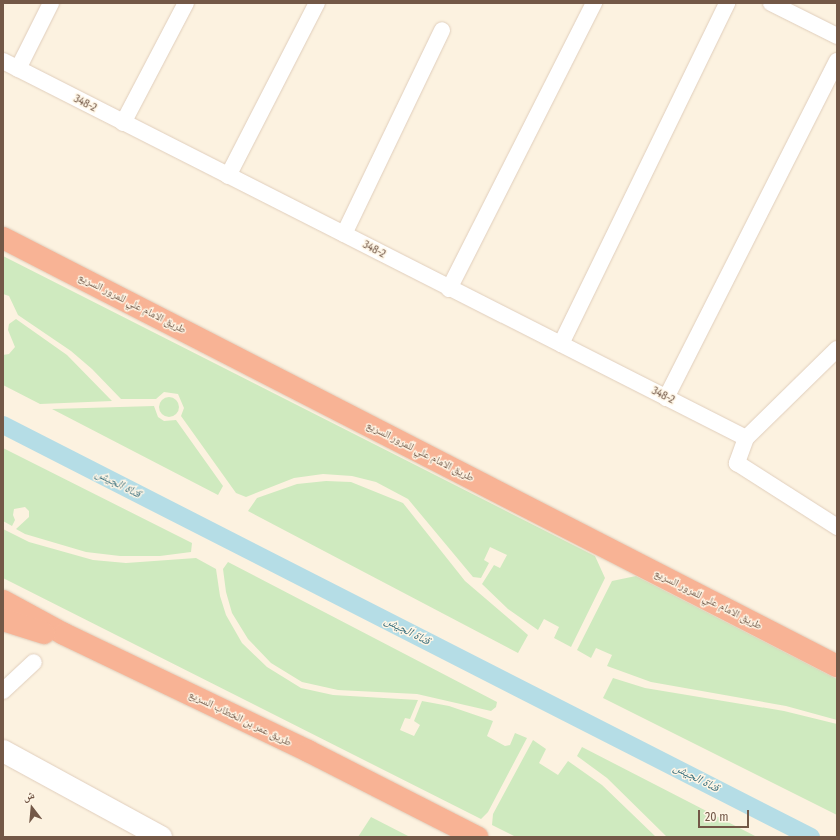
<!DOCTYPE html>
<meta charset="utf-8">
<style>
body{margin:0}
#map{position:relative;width:840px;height:840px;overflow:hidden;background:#fcf2e0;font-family:"Fira Sans Condensed","Noto Naskh Arabic",sans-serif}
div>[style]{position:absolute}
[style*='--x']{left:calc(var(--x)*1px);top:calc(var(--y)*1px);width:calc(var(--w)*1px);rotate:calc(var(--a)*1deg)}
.green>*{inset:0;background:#cfeabf}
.round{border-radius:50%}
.canal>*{height:18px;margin:-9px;padding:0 9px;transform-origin:9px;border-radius:9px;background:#b5dde6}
.roads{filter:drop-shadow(0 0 1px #e0cebc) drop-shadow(0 0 1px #e0cebc)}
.street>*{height:16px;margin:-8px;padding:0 8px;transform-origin:8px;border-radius:8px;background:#fff}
.secondary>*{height:22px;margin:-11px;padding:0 11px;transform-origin:11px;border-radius:11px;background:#fff}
.highway>*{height:22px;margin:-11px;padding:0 11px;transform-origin:11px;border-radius:11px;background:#f8b395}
span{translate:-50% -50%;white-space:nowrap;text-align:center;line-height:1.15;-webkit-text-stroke:3px #fff6e6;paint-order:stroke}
.street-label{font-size:11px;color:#735847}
.water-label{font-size:12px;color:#3e7380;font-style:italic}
.frame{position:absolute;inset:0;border:4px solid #735847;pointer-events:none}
.north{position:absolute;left:12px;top:788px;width:40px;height:40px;-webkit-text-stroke:3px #fff6e6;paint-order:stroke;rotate:344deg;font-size:11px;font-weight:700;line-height:16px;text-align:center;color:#735847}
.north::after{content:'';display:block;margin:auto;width:14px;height:18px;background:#735847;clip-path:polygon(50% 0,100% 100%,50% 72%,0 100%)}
.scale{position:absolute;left:698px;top:810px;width:51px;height:18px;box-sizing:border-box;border:2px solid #735847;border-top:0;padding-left:5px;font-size:12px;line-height:14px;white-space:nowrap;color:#735847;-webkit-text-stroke:3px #fff6e6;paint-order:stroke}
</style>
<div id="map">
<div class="green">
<i style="clip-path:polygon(3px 256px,595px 556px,605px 578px,571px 647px,554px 638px,559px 627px,544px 619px,538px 630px,508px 609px,482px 584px,494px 565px,500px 568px,507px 555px,490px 547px,484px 560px,489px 563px,481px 578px,473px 577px,408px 499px,376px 482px,352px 476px,323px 474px,294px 478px,246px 497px,236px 493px,181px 416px,184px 408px,178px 394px,164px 392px,156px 399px,121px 399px,92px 369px,71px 351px,18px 315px,9px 296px,3px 294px)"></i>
<i style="clip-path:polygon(16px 319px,67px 355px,112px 401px,40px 404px,3px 385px,3px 355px,9px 354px,15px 347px,8px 330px,9px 324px)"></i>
<i class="round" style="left:159px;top:397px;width:20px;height:20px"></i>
<i style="clip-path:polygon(154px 406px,158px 417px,164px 421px,176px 420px,223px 486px,218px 495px,52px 409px)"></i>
<i style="clip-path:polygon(3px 448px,192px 543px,191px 552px,160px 556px,120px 556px,86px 552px,25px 534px,16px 529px,29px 517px,29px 511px,25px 507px,14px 509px,13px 515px,15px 520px,12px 526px,3px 521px)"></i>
<i style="clip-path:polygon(326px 481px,351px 482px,403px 503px,465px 581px,528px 635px,518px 653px,248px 511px,257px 498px,297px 484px)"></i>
<i style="clip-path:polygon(3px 529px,29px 542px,93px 560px,126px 563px,196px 558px,216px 569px,220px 596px,226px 615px,242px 643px,267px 667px,301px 688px,333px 695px,418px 700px,410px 719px,405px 718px,400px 730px,414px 736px,420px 725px,414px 721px,422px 701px,449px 706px,493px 721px,487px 736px,505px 746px,510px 745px,515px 733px,527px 738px,488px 812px,481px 819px,3px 578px)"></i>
<i style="clip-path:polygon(228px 562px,497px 702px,496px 707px,491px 711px,417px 694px,338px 690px,302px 682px,271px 663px,248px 639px,232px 613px,226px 592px,223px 569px)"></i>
<i style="clip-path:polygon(636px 576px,837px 679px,837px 720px,786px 706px,651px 682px,607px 666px,612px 655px,596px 648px,591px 658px,577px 650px,612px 581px)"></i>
<i style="clip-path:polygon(613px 678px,645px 688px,784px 711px,837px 724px,837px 815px,603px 698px)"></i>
<i style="clip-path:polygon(533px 740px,546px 749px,539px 763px,558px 775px,568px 761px,602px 785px,656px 837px,516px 837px,492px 825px,493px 814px)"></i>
<i style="clip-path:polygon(582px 747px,757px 837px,667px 837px,607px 778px,577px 756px)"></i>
<i style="clip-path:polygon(371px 817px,410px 837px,358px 837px)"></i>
</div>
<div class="canal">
<i style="--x:3;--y:425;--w:907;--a:27.02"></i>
</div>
<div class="roads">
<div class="street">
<i style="--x:771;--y:3;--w:74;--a:26.6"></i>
<i style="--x:3;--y:61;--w:833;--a:26.9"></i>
<i style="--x:18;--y:69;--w:74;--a:-63.4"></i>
<i style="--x:123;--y:123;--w:136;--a:-62.3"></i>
<i style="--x:228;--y:176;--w:195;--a:-62.8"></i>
<i style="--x:344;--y:234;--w:226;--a:-64.3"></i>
<i style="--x:449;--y:289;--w:321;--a:-63.1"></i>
<i style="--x:561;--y:344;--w:379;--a:-64"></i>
<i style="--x:837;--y:349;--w:127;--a:135.6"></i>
<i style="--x:746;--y:438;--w:27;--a:110"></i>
<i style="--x:737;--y:463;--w:119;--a:32.6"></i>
<i style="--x:666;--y:398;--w:378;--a:-63.1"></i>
<i style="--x:3;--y:691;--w:42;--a:-43.1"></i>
</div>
<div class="secondary">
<i style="--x:3;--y:751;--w:180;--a:28.6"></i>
</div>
<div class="highway">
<i style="--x:3;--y:238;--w:937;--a:27.17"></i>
<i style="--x:3;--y:601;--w:69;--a:28.4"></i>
<i style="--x:64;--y:634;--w:271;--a:25.6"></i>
<i style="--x:308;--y:751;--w:190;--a:27"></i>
<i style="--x:3;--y:620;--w:43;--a:17.6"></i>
</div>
</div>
<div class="street-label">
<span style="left:85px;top:104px;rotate:27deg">348-2</span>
<span style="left:374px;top:250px;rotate:28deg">348-2</span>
<span style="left:132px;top:304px;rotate:27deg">طريق الامام علي للمرور السريع</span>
<span style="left:663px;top:396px;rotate:27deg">348-2</span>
<span style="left:420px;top:452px;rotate:27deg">طريق الامام علي للمرور السريع</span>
<span style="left:708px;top:600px;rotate:27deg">طريق الامام علي للمرور السريع</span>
<span style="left:240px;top:719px;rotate:26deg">طريق عمر بن الخطاب السريع</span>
</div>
<div class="water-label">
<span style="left:118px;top:484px;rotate:27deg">قناة الجيش</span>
<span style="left:407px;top:631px;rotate:27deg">قناة الجيش</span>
<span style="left:696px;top:778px;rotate:27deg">قناة الجيش</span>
</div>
<div class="frame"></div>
<div class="north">ش</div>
<div class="scale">20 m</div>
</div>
